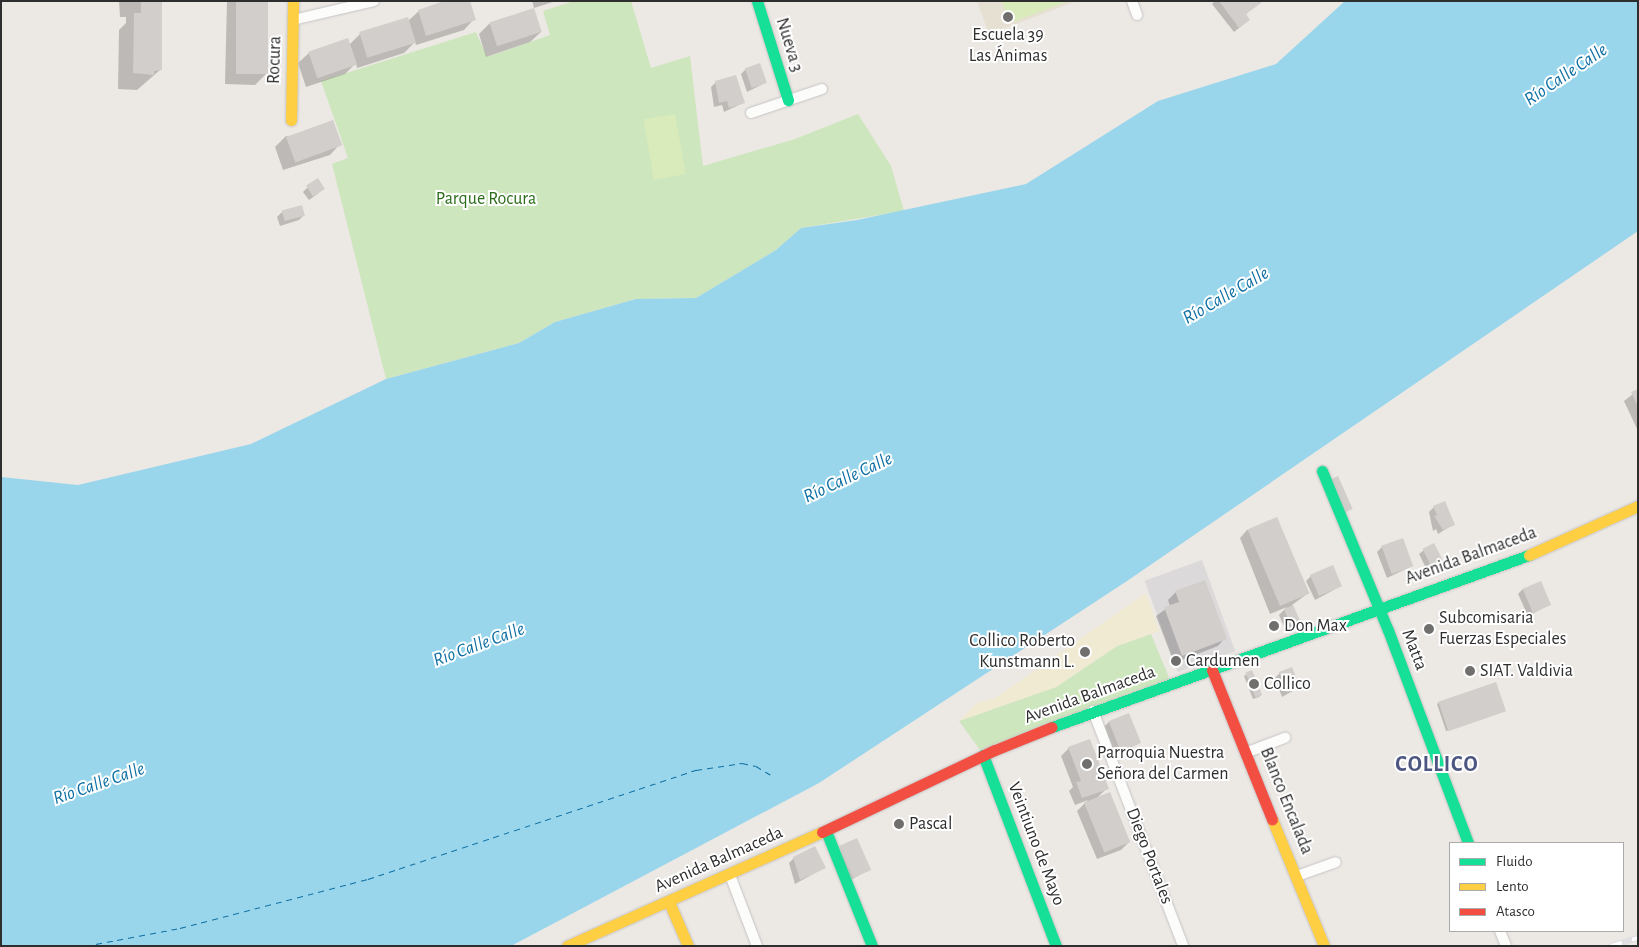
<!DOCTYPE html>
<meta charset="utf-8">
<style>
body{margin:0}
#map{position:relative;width:1639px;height:947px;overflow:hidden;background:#ece8e4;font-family:"Alegreya Sans",sans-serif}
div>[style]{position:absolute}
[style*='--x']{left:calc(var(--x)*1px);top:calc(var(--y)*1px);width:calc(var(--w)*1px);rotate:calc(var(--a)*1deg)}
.industrial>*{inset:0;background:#dcd9db;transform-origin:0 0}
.education>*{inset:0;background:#e6e0d3}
.green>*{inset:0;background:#cee6be}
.sand>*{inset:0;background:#f0ead3}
.pitch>*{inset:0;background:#d9eabb;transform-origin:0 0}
.water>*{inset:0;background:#99d6ec}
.shadow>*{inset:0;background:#0003}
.ferry>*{height:1px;margin-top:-0.5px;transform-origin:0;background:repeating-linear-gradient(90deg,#0d6fa3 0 6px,transparent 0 11px)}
.building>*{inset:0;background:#d1cecb;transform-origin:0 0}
.roads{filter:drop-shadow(0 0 1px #c5c4c5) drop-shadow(0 0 1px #c5c4c5)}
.street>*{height:10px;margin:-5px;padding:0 5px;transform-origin:5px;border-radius:5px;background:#fcfcfb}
.fast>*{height:11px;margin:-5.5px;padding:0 5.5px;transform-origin:5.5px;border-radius:5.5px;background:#16e098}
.slow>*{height:11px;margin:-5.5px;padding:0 5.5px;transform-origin:5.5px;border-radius:5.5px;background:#ffcf43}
.jam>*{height:11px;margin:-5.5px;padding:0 5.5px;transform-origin:5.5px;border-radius:5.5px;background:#f24e42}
.rail>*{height:5.5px;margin-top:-2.75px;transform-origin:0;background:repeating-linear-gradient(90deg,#fff 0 11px,#dfdfe1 0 22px);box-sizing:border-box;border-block:1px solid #dfdfe1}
.dots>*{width:14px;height:14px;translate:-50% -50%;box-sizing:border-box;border:2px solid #fff;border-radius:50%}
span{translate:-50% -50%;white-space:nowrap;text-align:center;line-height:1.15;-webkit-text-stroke:4px #fff;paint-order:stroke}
.poi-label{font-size:18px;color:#2e2e2e}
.left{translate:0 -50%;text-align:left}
.right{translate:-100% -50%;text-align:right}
.street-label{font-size:18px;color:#2e2e2e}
.park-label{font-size:18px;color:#2c6e1b}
.water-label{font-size:19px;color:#0d6fa3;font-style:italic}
.district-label{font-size:22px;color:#4d5680;font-weight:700;letter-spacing:1px}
.frame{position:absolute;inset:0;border:2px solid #2e2e2e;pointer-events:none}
.legend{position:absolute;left:1449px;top:842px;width:175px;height:90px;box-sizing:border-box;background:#fff;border:1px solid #ababab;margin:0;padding:6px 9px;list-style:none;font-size:15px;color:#2e2e2e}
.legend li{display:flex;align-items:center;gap:10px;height:25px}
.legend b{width:25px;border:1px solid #ababab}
</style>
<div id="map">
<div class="industrial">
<i style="left:1202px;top:560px;width:97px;height:61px;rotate:70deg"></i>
</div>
<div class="education">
<i style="clip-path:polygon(977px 1px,1077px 1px,989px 34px)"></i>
</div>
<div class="green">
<i style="clip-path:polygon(574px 1px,631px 1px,651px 68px,690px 56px,703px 166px,795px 139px,858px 114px,891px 166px,904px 211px,801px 228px,776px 250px,696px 298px,636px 299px,555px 322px,519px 343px,386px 379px,332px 164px,348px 158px,321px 81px,476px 32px,487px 57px,550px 35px,543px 11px)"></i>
<i style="clip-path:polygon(1151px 634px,1170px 680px,980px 750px,959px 721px,1056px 687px,1117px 646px)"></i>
</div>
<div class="sand">
<i style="clip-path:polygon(1146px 593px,1159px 631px,1117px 646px,1056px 687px,959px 721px,977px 703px,994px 699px)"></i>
</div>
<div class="pitch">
<i style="clip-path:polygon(1002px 1px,1069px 1px,1010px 23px)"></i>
<i style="left:675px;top:114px;width:61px;height:32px;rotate:80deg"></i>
</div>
<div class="water">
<i style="clip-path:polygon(1345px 1px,1638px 1px,1638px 231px,1127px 581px,819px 783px,511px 946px,1px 946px,1px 477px,78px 485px,251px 444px,386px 379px,519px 343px,555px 322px,636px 299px,696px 298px,776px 250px,801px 228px,857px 220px,1026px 184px,1158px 101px,1276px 64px)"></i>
</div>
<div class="shadow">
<i style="clip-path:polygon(119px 1px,161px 1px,160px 70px,137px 90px,118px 89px,119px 30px,126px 23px,126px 17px,120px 17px)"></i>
<i style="clip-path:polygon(227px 1px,267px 1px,266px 74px,255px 85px,225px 84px)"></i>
<i style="clip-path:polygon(532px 1px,556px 1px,534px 8px)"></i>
<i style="clip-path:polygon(1215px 1px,1259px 1px,1245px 15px,1244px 24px,1234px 32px,1212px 4px)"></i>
<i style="clip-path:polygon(419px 11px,474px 19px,464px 30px,416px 45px,415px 42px,404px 53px,357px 68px,356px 63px,345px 74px,306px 87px,298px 63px,309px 53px,349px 45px,360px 34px,407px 19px,408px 21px)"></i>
<i style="clip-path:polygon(489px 24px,541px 32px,530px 42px,486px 57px,479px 34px)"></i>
<i style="clip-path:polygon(746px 69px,765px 83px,747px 92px,741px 74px)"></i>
<i style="clip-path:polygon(716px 82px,743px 103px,724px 112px,722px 105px,714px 107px,711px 87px)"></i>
<i style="clip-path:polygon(286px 136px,340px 144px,330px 155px,283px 170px,275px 147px)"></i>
<i style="clip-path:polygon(308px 187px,319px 193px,309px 200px,303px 192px)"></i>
<i style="clip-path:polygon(282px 212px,304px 215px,299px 220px,280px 226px,277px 217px)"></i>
<i style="clip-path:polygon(1638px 390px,1638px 431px,1624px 401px)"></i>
<i style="clip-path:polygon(1434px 507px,1454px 524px,1438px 534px,1436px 529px,1433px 531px,1429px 512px)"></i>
<i style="clip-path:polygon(1277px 518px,1307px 594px,1292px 605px,1299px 623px,1286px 631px,1279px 615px,1287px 607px,1270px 614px,1240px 538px,1247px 530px)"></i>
<i style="clip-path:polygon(1382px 547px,1412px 566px,1387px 578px,1377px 552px)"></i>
<i style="clip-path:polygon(1424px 550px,1441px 560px,1427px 570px,1419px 554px)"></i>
<i style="clip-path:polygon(1311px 576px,1341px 586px,1315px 600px,1306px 581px)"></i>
<i style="clip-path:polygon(1523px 589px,1549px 605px,1528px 616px,1518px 594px)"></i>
<i style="clip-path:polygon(1176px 592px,1225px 638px,1218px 646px,1174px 663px,1156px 616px,1170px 606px,1168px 600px)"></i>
<i style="clip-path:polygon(1280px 673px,1298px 688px,1282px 697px,1275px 678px)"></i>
<i style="clip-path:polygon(1247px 674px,1261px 695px,1259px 697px,1253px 699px,1244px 676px)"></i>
<i style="clip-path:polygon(1439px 702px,1505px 711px,1446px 731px,1437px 704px)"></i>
<i style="clip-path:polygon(1109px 722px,1140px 743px,1115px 755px,1104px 727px)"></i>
<i style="clip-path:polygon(1069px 748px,1107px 788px,1097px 798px,1129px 842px,1121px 850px,1097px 859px,1077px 811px,1088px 800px,1075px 805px,1069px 791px,1073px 787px,1061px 756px)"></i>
<i style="clip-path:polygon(840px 847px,870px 869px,849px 881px)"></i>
<i style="clip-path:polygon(794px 858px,824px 868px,795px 884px,789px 863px)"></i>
</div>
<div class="ferry">
<i style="--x:85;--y:946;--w:97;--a:-10.7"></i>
<i style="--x:180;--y:928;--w:194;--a:-14.6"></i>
<i style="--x:368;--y:879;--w:346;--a:-18.4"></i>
<i style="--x:696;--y:770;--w:47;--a:-8.7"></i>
<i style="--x:742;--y:763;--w:14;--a:12"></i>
<i style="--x:756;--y:766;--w:17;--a:31"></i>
</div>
<div class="building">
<i style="clip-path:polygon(141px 1px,162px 1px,162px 70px,154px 71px,154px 75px,133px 73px,134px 13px,141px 13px)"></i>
<i style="left:236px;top:1px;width:32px;height:73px"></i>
<i style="clip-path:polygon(444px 1px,470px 1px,476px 20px,426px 36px,418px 10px)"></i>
<i style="clip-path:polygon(1219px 1px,1260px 1px,1261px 3px,1246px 14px,1250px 20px,1239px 28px)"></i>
<i style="left:534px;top:8px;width:25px;height:47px;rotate:72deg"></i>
<i style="left:408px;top:17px;width:27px;height:51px;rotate:73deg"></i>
<i style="left:348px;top:38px;width:28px;height:42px;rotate:71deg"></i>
<i style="left:760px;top:63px;width:21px;height:16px;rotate:71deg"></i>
<i style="clip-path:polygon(736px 75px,745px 103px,729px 108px,727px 101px,719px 103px,715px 81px)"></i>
<i style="left:333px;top:120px;width:27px;height:50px;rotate:70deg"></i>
<i style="left:318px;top:178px;width:13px;height:14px;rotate:58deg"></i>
<i style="left:302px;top:205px;width:11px;height:21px;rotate:75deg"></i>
<i style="clip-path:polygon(1638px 389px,1638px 407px,1631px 392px)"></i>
<i style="left:1338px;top:476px;width:36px;height:8px;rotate:66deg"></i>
<i style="clip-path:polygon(1445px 501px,1455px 525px,1443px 530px,1434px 516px,1437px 515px,1433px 506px)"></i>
<i style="left:1277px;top:517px;width:83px;height:32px;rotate:67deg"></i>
<i style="left:1403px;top:538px;width:30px;height:23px;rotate:70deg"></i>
<i style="left:1434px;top:543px;width:20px;height:13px;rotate:63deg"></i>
<i style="left:1333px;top:565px;width:23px;height:25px;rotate:67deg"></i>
<i style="clip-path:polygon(1205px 580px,1227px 639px,1182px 656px,1164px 607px,1179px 602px,1175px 591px)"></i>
<i style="left:1541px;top:581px;width:26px;height:20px;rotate:67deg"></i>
<i style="left:1293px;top:605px;width:20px;height:10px;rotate:66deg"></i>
<i style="left:1292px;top:667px;width:22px;height:14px;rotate:69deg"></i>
<i style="left:1252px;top:670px;width:27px;height:7px;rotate:68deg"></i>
<i style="left:1496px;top:682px;width:31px;height:61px;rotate:71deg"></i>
<i style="left:1129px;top:713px;width:32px;height:22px;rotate:68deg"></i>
<i style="clip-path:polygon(1090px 739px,1109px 789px,1082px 798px,1076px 782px,1081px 781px,1068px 747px)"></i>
<i style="left:1110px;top:792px;width:54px;height:28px;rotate:68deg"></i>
<i style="left:857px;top:838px;width:35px;height:20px;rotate:66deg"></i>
<i style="clip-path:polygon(815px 846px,826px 868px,800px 880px,793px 857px)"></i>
</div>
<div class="roads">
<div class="street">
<i style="--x:1132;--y:1;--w:15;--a:70"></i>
<i style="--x:293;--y:20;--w:83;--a:-13.2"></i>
<i style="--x:751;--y:113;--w:75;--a:-18.7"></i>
<i style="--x:1093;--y:711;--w:252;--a:69"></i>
<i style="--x:1248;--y:752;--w:40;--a:-21"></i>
<i style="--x:730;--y:875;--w:76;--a:69.2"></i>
<i style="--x:1297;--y:876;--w:41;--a:-19.7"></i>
<i style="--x:1500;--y:931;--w:16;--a:68"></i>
</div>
<div class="fast">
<i style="--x:757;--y:1;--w:104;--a:72.6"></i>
<i style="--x:1322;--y:471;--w:172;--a:67.5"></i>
<i style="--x:1388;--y:630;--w:228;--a:69.4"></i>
<i style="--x:1052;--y:727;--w:507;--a:-19.83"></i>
<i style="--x:983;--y:755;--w:204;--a:69.1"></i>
<i style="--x:826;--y:831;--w:124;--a:68.2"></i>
</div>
<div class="slow">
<i style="--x:291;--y:120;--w:119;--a:-89"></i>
<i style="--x:1529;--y:555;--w:120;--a:-24.2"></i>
<i style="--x:1272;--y:819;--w:137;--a:67.7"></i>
<i style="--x:669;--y:902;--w:48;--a:66.6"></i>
<i style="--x:567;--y:946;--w:279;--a:-24.1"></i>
</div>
<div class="jam">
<i style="--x:1212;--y:670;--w:161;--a:68.1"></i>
<i style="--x:822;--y:832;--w:191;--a:-25.4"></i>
<i style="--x:995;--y:750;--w:61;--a:-22"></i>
</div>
</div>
<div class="rail">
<i style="--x:1611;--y:946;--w:28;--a:-17"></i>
</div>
<div class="dots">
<i style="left:1008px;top:17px;background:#706f6e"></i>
<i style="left:1274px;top:626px;background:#706f6e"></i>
<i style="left:1429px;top:629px;background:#706f6e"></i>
<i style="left:1085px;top:652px;background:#706f6e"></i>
<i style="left:1176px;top:661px;background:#706f6e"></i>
<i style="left:1470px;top:671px;background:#706f6e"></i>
<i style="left:1254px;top:684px;background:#706f6e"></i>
<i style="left:1087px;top:764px;background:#706f6e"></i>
<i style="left:899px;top:824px;background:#706f6e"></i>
</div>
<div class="poi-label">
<span style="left:1008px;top:46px">Escuela 39<br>Las Ánimas</span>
<span class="left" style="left:1439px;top:629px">Subcomisaria<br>Fuerzas Especiales</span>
<span class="left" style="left:1284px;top:626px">Don Max</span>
<span class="right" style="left:1075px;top:652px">Collico Roberto<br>Kunstmann L.</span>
<span class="left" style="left:1186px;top:661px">Cardumen</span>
<span class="left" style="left:1480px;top:671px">SIAT. Valdivia</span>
<span class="left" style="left:1264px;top:684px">Collico</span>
<span class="left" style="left:1097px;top:764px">Parroquia Nuestra<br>Señora del Carmen</span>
<span class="left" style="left:909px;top:824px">Pascal</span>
</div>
<div class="street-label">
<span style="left:789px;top:45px;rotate:73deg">Nueva 3</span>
<span style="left:275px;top:60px;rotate:-88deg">Rocura</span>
<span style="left:1471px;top:556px;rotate:-20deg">Avenida Balmaceda</span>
<span style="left:1414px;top:650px;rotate:69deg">Matta</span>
<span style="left:1090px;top:695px;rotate:-20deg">Avenida Balmaceda</span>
<span style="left:1286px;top:801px;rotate:68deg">Blanco Encalada</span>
<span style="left:1036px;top:844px;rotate:69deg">Veintiuno de Mayo</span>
<span style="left:1149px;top:856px;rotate:69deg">Diego Portales</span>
<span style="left:719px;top:860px;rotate:-24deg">Avenida Balmaceda</span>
</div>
<div class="park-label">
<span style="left:486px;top:199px">Parque Rocura</span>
</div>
<div class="water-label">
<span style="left:1566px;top:75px;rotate:-34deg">Río Calle Calle</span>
<span style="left:1226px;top:296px;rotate:-30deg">Río Calle Calle</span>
<span style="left:848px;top:478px;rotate:-25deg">Río Calle Calle</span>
<span style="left:479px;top:645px;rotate:-20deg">Río Calle Calle</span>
<span style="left:99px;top:784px;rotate:-19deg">Río Calle Calle</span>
</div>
<div class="district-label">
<span style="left:1437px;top:765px">COLLICO</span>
</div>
<div class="frame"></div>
<ul class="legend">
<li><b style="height:6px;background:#16e098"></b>Fluido</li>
<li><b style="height:6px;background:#ffcf43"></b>Lento</li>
<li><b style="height:6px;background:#f24e42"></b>Atasco</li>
</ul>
</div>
